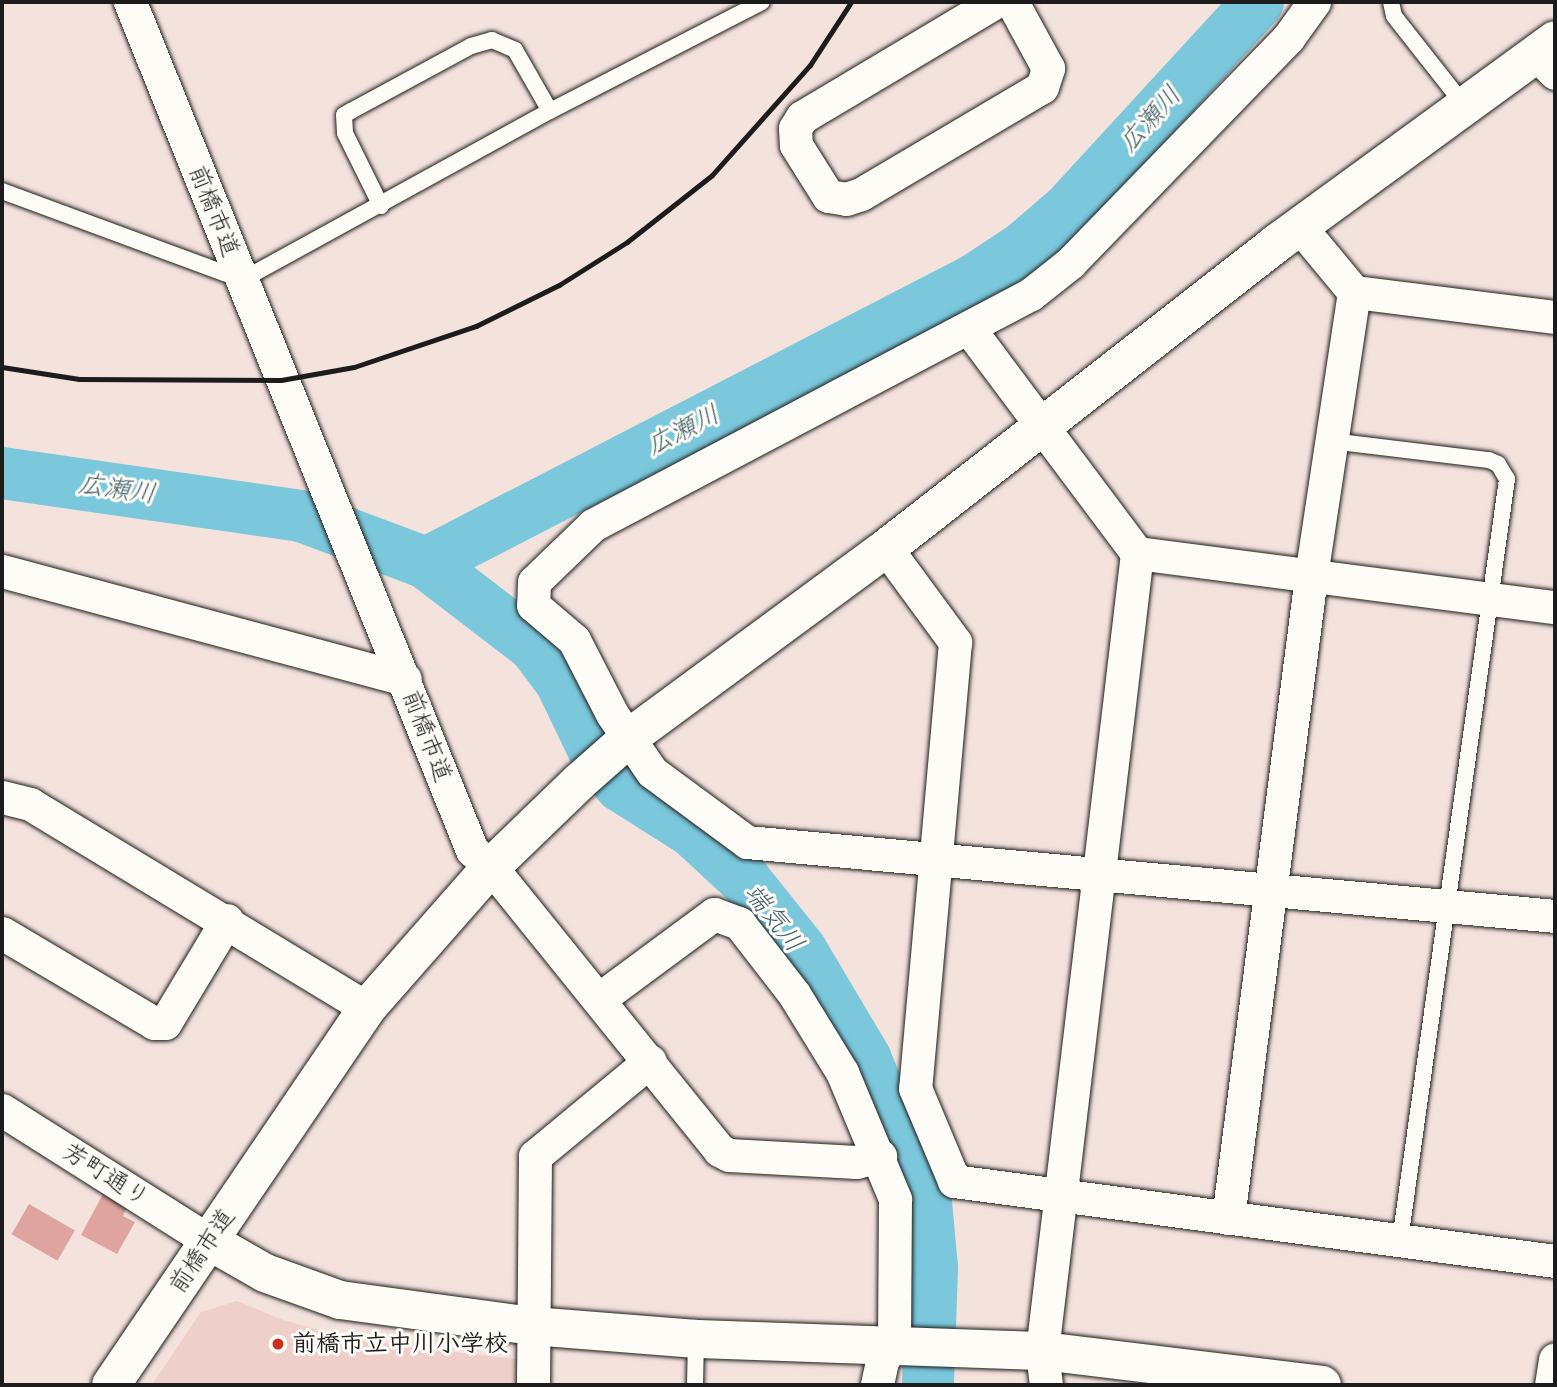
<!DOCTYPE html>
<meta charset="utf-8">
<style>
body{margin:0}
#map{position:relative;width:1557px;height:1387px;overflow:hidden;background:#f4e2dd;font-family:Caveat,"Klee One",sans-serif}
div>[style]{position:absolute}
[style*='--x']{left:calc(var(--x)*1px);top:calc(var(--y)*1px);width:calc(var(--w)*1px);rotate:calc(var(--a)*1deg)}
.built>*{inset:0;background:#eecfca}
.river>*{height:52px;margin:-26px;padding:0 26px;transform-origin:26px;border-radius:26px;background:#7bc7db}
.building>*{inset:0;background:#dfa49f;transform-origin:0 0}
.roads{filter:drop-shadow(0 0 2px #1c1c1c) drop-shadow(0 0 2px #1c1c1c)}
.service>*{height:16px;margin:-8px;padding:0 8px;transform-origin:8px;border-radius:8px;background:#fdfcf7}
.minor>*{height:33px;margin:-16.5px;padding:0 16.5px;transform-origin:16.5px;border-radius:16.5px;background:#fdfcf7}
.tertiary>*{height:38px;margin:-19px;padding:0 19px;transform-origin:19px;border-radius:19px;background:#fdfcf7}
.rail>*{height:5px;margin:-2.5px;padding:0 2.5px;transform-origin:2.5px;border-radius:2.5px;background:#1c1c1c}
.dots>*{width:19px;height:19px;translate:-50% -50%;box-sizing:border-box;border:4px solid #fdfcf7;border-radius:50%}
span{translate:-50% -50%;white-space:nowrap;text-align:center;line-height:1.15;-webkit-text-stroke:6px #fdfcf7;paint-order:stroke}
.street-label{font-size:24px;color:#1c1c1c}
.poi-label{font-size:24px;color:#1c1c1c;font-weight:700}
.left{translate:0 -50%;text-align:left}
.water-label{font-size:26px;color:#426068;font-style:italic}
.frame{position:absolute;inset:0;border:4px solid #1c1c1c;pointer-events:none}
</style>
<div id="map">
<div class="built">
<i style="clip-path:polygon(237px 1301px,280px 1319px,354px 1340px,522px 1360px,522px 1385px,152px 1385px,201px 1312px)"></i>
</div>
<div class="river">
<i style="--x:2;--y:473;--w:302;--a:8.2"></i>
<i style="--x:301;--y:516;--w:134;--a:20.6"></i>
<i style="--x:426;--y:563;--w:617;--a:-27.31"></i>
<i style="--x:974;--y:280;--w:60;--a:-33.4"></i>
<i style="--x:1024;--y:247;--w:57;--a:-40.7"></i>
<i style="--x:1067;--y:210;--w:282;--a:-47.4"></i>
<i style="--x:426;--y:563;--w:136;--a:37.5"></i>
<i style="--x:534;--y:646;--w:45;--a:53.1"></i>
<i style="--x:561;--y:682;--w:88;--a:64.3"></i>
<i style="--x:599;--y:761;--w:33;--a:49"></i>
<i style="--x:621;--y:786;--w:84;--a:32.4"></i>
<i style="--x:692;--y:831;--w:72;--a:42.8"></i>
<i style="--x:745;--y:880;--w:90;--a:51.3"></i>
<i style="--x:801;--y:950;--w:126;--a:59.3"></i>
<i style="--x:865;--y:1058;--w:156;--a:67"></i>
<i style="--x:926;--y:1202;--w:66;--a:84.8"></i>
<i style="--x:932;--y:1268;--w:117;--a:92"></i>
</div>
<div class="building">
<i style="clip-path:polygon(104px 1192px,128px 1205px,123px 1216px,135px 1222px,117px 1254px,81px 1235px)"></i>
<i style="left:29px;top:1204px;width:53px;height:35px;rotate:30deg"></i>
</div>
<div class="roads">
<div class="service">
<i style="--x:1391;--y:2;--w:14;--a:78"></i>
<i style="--x:1394;--y:16;--w:113;--a:51.8"></i>
<i style="--x:2;--y:191;--w:256;--a:20.3"></i>
<i style="--x:242;--y:280;--w:351;--a:-28.8"></i>
<i style="--x:550;--y:111;--w:238;--a:-27.2"></i>
<i style="--x:381;--y:206;--w:81;--a:-116.3"></i>
<i style="--x:345;--y:133;--w:18;--a:-93"></i>
<i style="--x:344;--y:115;--w:8;--a:-30"></i>
<i style="--x:351;--y:111;--w:136;--a:-28.4"></i>
<i style="--x:471;--y:46;--w:22;--a:-16"></i>
<i style="--x:492;--y:40;--w:25;--a:23"></i>
<i style="--x:515;--y:50;--w:70;--a:60.2"></i>
<i style="--x:1331;--y:441;--w:159;--a:6.9"></i>
<i style="--x:1489;--y:460;--w:10;--a:24"></i>
<i style="--x:1498;--y:464;--w:17;--a:59"></i>
<i style="--x:1507;--y:479;--w:768;--a:98"></i>
<i style="--x:695;--y:1385;--w:46;--a:-88.8"></i>
</div>
<div class="minor">
<i style="--x:130;--y:2;--w:914;--a:68.04"></i>
<i style="--x:472;--y:850;--w:25;--a:42"></i>
<i style="--x:491;--y:867;--w:363;--a:51.1"></i>
<i style="--x:719;--y:1150;--w:11;--a:27"></i>
<i style="--x:729;--y:1155;--w:127;--a:3.2"></i>
<i style="--x:856;--y:1162;--w:25;--a:-14"></i>
<i style="--x:995;--y:2;--w:225;--a:149.2"></i>
<i style="--x:802;--y:117;--w:13;--a:122"></i>
<i style="--x:795;--y:128;--w:17;--a:87"></i>
<i style="--x:796;--y:145;--w:60;--a:57.9"></i>
<i style="--x:828;--y:196;--w:18;--a:9"></i>
<i style="--x:846;--y:199;--w:16;--a:-18"></i>
<i style="--x:861;--y:194;--w:210;--a:-30.6"></i>
<i style="--x:1042;--y:87;--w:20;--a:-72"></i>
<i style="--x:1048;--y:68;--w:75;--a:-118.6"></i>
<i style="--x:1314;--y:2;--w:44;--a:125.8"></i>
<i style="--x:1288;--y:38;--w:313;--a:134.1"></i>
<i style="--x:1070;--y:263;--w:50;--a:141.5"></i>
<i style="--x:1031;--y:294;--w:495;--a:152.2"></i>
<i style="--x:593;--y:525;--w:82;--a:136"></i>
<i style="--x:534;--y:582;--w:23;--a:92"></i>
<i style="--x:533;--y:605;--w:54;--a:40.5"></i>
<i style="--x:574;--y:640;--w:83;--a:62.8"></i>
<i style="--x:612;--y:714;--w:70;--a:55.4"></i>
<i style="--x:652;--y:772;--w:118;--a:36.4"></i>
<i style="--x:747;--y:842;--w:811;--a:5.23"></i>
<i style="--x:1536;--y:54;--w:27;--a:45"></i>
<i style="--x:1300;--y:227;--w:85;--a:50.3"></i>
<i style="--x:970;--y:330;--w:279;--a:53.2"></i>
<i style="--x:1137;--y:553;--w:421;--a:7.4"></i>
<i style="--x:886;--y:548;--w:117;--a:53.7"></i>
<i style="--x:955;--y:642;--w:448;--a:95.1"></i>
<i style="--x:915;--y:1088;--w:101;--a:67.2"></i>
<i style="--x:954;--y:1181;--w:606;--a:7.58"></i>
<i style="--x:2;--y:571;--w:417;--a:15"></i>
<i style="--x:2;--y:797;--w:29;--a:14"></i>
<i style="--x:30;--y:804;--w:394;--a:31.2"></i>
<i style="--x:2;--y:933;--w:177;--a:30.6"></i>
<i style="--x:154;--y:1023;--w:11;--a:0"></i>
<i style="--x:165;--y:1023;--w:120;--a:-59"></i>
<i style="--x:599;--y:999;--w:143;--a:-36.5"></i>
<i style="--x:714;--y:914;--w:27;--a:20"></i>
<i style="--x:739;--y:923;--w:90;--a:52.2"></i>
<i style="--x:794;--y:994;--w:92;--a:58.4"></i>
<i style="--x:842;--y:1072;--w:138;--a:67.3"></i>
<i style="--x:895;--y:1199;--w:144;--a:90.4"></i>
<i style="--x:894;--y:1343;--w:22;--a:124"></i>
<i style="--x:882;--y:1361;--w:25;--a:102"></i>
<i style="--x:2;--y:1110;--w:245;--a:32.3"></i>
<i style="--x:1228;--y:1218;--w:647;--a:-82.63"></i>
<i style="--x:1311;--y:576;--w:287;--a:-81.4"></i>
<i style="--x:1354;--y:292;--w:203;--a:7.1"></i>
<i style="--x:533;--y:1385;--w:229;--a:-89.5"></i>
<i style="--x:535;--y:1156;--w:149;--a:-39.6"></i>
<i style="--x:1046;--y:1385;--w:34;--a:-97"></i>
<i style="--x:1042;--y:1351;--w:804;--a:-83.21"></i>
<i style="--x:1551;--y:1385;--w:26;--a:-81"></i>
</div>
<div class="tertiary">
<i style="--x:209;--y:1241;--w:64;--a:29.7"></i>
<i style="--x:265;--y:1273;--w:80;--a:19.8"></i>
<i style="--x:340;--y:1300;--w:194;--a:7.7"></i>
<i style="--x:532;--y:1326;--w:165;--a:4.5"></i>
<i style="--x:696;--y:1339;--w:346;--a:2"></i>
<i style="--x:1042;--y:1351;--w:282;--a:6.9"></i>
<i style="--x:111;--y:1385;--w:456;--a:-55.8"></i>
<i style="--x:367;--y:1008;--w:188;--a:-48.7"></i>
<i style="--x:491;--y:867;--w:122;--a:-44"></i>
<i style="--x:579;--y:782;--w:68;--a:-41.4"></i>
<i style="--x:630;--y:737;--w:310;--a:-36.4"></i>
<i style="--x:880;--y:553;--w:504;--a:-37.98"></i>
<i style="--x:1277;--y:243;--w:344;--a:-36.1"></i>
</div>
</div>
<div class="rail">
<i style="--x:2;--y:367;--w:78;--a:8.9"></i>
<i style="--x:79;--y:379;--w:202;--a:0.3"></i>
<i style="--x:281;--y:380;--w:74;--a:-10.1"></i>
<i style="--x:354;--y:367;--w:129;--a:-18.6"></i>
<i style="--x:476;--y:326;--w:93;--a:-26.3"></i>
<i style="--x:559;--y:285;--w:80;--a:-32.3"></i>
<i style="--x:627;--y:242;--w:108;--a:-38.2"></i>
<i style="--x:712;--y:175;--w:147;--a:-48.3"></i>
<i style="--x:810;--y:65;--w:75;--a:-56.9"></i>
</div>
<div class="dots">
<i style="left:278px;top:1344px;background:#c8321e"></i>
</div>
<div class="street-label">
<span style="left:214px;top:211px;rotate:68deg">前橋市道</span>
<span style="left:427px;top:736px;rotate:69deg">前橋市道</span>
<span style="left:106px;top:1175px;rotate:32deg">芳町通り</span>
<span style="left:202px;top:1251px;rotate:-56deg">前橋市道</span>
</div>
<div class="poi-label">
<span class="left" style="left:292px;top:1344px">前橋市立中川小学校</span>
</div>
<div class="water-label">
<span style="left:1150px;top:119px;rotate:-48deg">広瀬川</span>
<span style="left:683px;top:430px;rotate:-27deg">広瀬川</span>
<span style="left:117px;top:489px;rotate:8deg">広瀬川</span>
<span style="left:774px;top:918px;rotate:52deg">端気川</span>
</div>
<div class="frame"></div>
</div>
